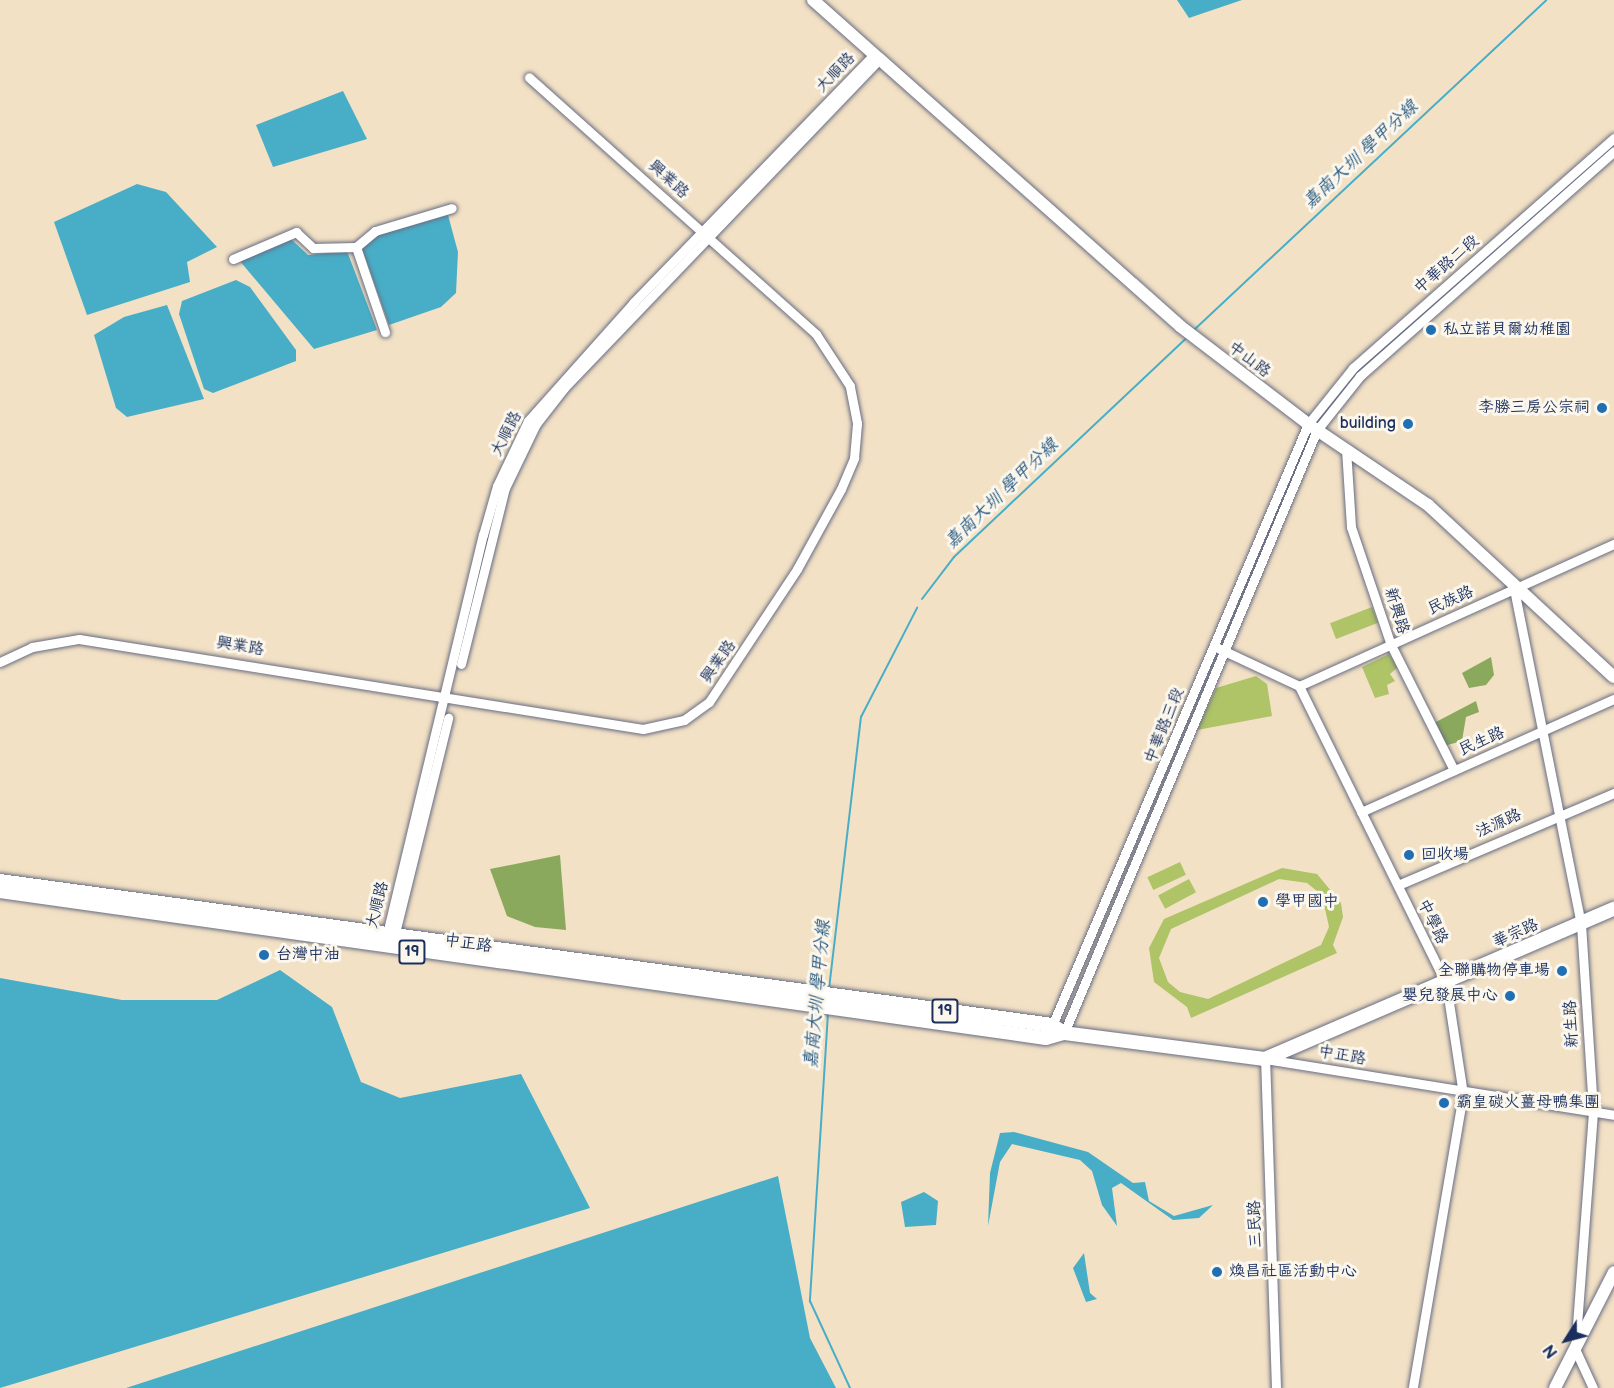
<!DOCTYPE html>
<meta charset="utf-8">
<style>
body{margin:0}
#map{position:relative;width:1614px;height:1388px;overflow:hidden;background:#f3e1c5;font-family:"Balsamiq Sans","LXGW WenKai TC",sans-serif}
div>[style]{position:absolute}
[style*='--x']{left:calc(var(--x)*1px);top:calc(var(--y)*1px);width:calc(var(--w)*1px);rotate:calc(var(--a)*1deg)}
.green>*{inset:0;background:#afc367;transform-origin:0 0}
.forest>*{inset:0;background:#8ba95c}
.water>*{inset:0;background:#48aec7}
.stream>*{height:2px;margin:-1px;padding:0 1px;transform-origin:1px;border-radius:1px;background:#48aec7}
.roads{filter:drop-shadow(0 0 2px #676d82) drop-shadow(0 0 2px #676d82)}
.street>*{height:9px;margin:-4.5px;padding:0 4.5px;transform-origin:4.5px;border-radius:4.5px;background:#fff}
.secondary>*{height:12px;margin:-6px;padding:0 6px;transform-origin:6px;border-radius:6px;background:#fff}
.primary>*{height:14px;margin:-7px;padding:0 7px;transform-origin:7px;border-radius:7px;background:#fff}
.dots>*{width:16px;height:16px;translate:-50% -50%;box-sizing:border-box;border:3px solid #fbf7ec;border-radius:50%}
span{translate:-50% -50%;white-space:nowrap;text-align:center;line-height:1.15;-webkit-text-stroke:6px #fbf7ec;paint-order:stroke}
.shield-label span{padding:2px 4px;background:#fbf7ec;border:2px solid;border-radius:4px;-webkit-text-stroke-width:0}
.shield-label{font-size:15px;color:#1b2f5e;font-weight:700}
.street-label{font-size:16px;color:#1b2f5e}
.poi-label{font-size:16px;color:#1b2f5e}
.left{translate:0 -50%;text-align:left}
.right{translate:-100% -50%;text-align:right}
.water-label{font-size:18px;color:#2b5b83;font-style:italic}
.north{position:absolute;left:1536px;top:1310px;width:60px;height:60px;-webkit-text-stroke:4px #fbf7ec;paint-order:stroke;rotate:234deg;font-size:16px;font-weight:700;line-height:24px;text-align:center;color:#1b2f5e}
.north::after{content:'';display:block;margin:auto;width:21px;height:27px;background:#1b2f5e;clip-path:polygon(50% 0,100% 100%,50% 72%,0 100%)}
</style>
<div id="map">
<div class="green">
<i style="left:1372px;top:607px;width:17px;height:45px;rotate:69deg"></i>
<i style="clip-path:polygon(1389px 654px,1398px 667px,1390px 674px,1395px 681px,1387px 685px,1389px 694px,1375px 698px,1362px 667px)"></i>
<i style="clip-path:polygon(1256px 676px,1267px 684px,1272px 716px,1197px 730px,1216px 688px)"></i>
<i style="left:1180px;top:862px;width:14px;height:36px;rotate:65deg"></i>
<i style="clip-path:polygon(evenodd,1282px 868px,1317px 874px,1341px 903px,1343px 917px,1333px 945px,1337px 953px,1191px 1018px,1187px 1007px,1154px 982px,1149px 948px,1164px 919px,1282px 868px,1279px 879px,1307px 883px,1322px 895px,1329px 927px,1321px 945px,1208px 999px,1180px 992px,1168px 982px,1159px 958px,1171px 929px,1279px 879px)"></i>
<i style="left:1189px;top:879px;width:15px;height:35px;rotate:62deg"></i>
</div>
<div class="forest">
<i style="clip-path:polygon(1491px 657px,1494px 675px,1486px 685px,1469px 688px,1462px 673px)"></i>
<i style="clip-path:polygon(1476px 701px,1479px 712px,1466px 717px,1462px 741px,1444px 746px,1434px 723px)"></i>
<i style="clip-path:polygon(560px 855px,566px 930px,535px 927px,507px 916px,490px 869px)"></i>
</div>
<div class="water">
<i style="clip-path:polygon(1177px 0,1242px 0,1189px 18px)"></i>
<i style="clip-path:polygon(343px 91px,367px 139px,273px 167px,256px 125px)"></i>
<i style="clip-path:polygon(137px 184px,166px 192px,217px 247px,187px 262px,190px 282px,87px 315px,54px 222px)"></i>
<i style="clip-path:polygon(448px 215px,458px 252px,456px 293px,441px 307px,389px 325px,362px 249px,376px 236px)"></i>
<i style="clip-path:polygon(291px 239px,308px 255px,347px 251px,377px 330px,314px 349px,239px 260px)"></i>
<i style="clip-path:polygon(236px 280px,250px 287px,296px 350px,296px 361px,213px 393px,204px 389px,179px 314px,182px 301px)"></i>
<i style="clip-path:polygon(167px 305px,204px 399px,127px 417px,116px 408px,94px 335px,124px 317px)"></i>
<i style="clip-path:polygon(280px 970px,332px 1007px,361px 1082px,400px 1098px,521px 1074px,590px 1208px,0 1388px,0 978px,122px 1000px,217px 1000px)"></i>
<i style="clip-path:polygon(1014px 1132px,1088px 1152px,1133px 1183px,1145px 1182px,1149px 1201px,1174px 1216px,1213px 1205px,1199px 1218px,1173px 1220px,1121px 1183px,1112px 1188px,1117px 1226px,1102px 1205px,1092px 1171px,1080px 1160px,1012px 1144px,1000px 1162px,988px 1226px,990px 1173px,1000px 1133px)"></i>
<i style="clip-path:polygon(778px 1176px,810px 1338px,836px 1388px,126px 1388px)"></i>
<i style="clip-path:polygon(924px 1192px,938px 1201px,936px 1225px,905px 1227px,901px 1202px)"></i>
<i style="clip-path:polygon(1084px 1253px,1090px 1293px,1097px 1299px,1086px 1302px,1073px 1268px)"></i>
</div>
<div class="stream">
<i style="--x:1195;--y:329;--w:481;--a:-43.1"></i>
<i style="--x:922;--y:599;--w:53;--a:-52.7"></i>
<i style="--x:954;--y:557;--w:318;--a:-43.3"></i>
<i style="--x:829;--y:989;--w:274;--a:-83.3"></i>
<i style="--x:861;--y:717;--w:123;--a:-62.8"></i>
<i style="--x:828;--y:1013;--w:289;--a:93.6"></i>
<i style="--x:810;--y:1301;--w:96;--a:65.3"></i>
</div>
<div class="roads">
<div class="street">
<i style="--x:356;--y:247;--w:90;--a:71.2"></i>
<i style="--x:233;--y:259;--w:69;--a:-23.2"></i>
<i style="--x:296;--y:232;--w:23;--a:43"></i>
<i style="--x:313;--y:248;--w:43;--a:-1.3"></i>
<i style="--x:356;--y:247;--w:25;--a:-40"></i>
<i style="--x:375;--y:231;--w:80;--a:-16.6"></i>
<i style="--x:1346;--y:449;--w:78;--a:86.3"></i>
<i style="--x:1351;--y:527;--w:125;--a:71.3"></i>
<i style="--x:1391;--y:645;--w:140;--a:63.3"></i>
<i style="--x:1514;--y:589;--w:342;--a:78.7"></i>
<i style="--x:1581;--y:924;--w:188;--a:86.3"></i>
<i style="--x:1593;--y:1112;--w:238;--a:94.3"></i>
<i style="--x:1575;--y:1349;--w:43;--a:65.2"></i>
<i style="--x:1218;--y:648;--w:89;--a:25.1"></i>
<i style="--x:1299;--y:686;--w:331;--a:63.7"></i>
<i style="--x:1446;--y:983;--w:112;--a:81.3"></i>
<i style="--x:1463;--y:1094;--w:298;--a:99.7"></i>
<i style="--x:0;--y:662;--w:35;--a:-25"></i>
<i style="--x:32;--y:647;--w:48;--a:-9.7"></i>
<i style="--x:79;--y:639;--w:571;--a:9.07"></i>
<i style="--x:643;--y:729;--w:42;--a:-12.4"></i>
<i style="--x:684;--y:720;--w:31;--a:-36"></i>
<i style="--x:709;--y:702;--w:159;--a:-56.5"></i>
<i style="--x:797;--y:569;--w:91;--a:-61.2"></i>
<i style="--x:841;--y:489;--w:34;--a:-67"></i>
<i style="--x:854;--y:458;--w:35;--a:-85"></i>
<i style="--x:857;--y:423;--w:38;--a:-101"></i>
<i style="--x:850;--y:386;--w:62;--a:-123.2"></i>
<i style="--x:816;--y:334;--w:385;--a:-138.2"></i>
<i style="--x:461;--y:664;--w:181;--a:-76"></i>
<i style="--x:505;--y:488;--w:71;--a:-64.2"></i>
<i style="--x:536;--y:424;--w:46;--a:-52.1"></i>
<i style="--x:564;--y:388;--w:456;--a:-46.2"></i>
<i style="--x:1299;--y:686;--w:346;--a:-24.3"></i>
<i style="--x:1361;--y:812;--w:277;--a:-24.1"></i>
<i style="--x:1398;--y:885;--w:235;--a:-23.1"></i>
<i style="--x:386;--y:938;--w:415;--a:-76.5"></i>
<i style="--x:483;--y:535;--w:51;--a:-74.1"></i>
<i style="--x:497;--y:486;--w:72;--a:-64.5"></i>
<i style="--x:528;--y:421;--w:158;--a:-48.3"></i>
<i style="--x:633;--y:303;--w:347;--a:-45.9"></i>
<i style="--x:393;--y:941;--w:230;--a:-76.1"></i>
<i style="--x:1051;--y:1028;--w:656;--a:-66.95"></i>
<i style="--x:1308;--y:424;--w:72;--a:-51.2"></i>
<i style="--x:1353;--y:368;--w:348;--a:-41.4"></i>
<i style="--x:1064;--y:1033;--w:654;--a:-67.24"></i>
<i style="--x:1317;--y:430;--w:69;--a:-51.5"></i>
<i style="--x:1360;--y:376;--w:339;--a:-41.5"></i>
<i style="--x:1276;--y:1388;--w:329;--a:-91.9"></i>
<i style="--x:1265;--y:1059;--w:353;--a:9.1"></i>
</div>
<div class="secondary">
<i style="--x:813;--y:0;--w:491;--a:41.6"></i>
<i style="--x:1180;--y:326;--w:161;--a:37.4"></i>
<i style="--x:1308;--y:424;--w:145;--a:34"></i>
<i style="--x:1428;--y:505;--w:253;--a:42.8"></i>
<i style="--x:1555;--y:1388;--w:130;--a:-63"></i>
</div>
<div class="primary">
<i style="--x:0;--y:881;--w:1062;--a:7.79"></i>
<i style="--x:1052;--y:1025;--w:14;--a:34"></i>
<i style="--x:0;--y:891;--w:1056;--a:8"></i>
<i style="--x:1046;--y:1038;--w:19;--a:-16"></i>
<i style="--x:1064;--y:1033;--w:203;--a:7.4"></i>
<i style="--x:1265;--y:1059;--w:380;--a:-23.3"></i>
</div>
</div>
<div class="dots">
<i style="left:1431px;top:330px;background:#1f6fb2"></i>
<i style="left:1602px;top:408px;background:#1f6fb2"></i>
<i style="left:1408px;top:424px;background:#1f6fb2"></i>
<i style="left:1409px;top:855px;background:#1f6fb2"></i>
<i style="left:1263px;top:902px;background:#1f6fb2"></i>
<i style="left:264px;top:955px;background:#1f6fb2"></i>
<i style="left:1562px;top:971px;background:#1f6fb2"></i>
<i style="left:1510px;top:996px;background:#1f6fb2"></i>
<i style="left:1444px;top:1103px;background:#1f6fb2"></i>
<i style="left:1217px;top:1272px;background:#1f6fb2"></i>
</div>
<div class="shield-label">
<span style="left:412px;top:952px">19</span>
<span style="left:945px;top:1011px">19</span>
</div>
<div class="street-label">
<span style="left:836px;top:73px;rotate:-46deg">大順路</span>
<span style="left:668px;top:180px;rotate:42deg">興業路</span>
<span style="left:1447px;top:265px;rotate:-41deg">中華路二段</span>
<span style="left:1249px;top:360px;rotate:37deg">中山路</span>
<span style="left:507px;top:434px;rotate:-63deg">大順路</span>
<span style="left:1451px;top:601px;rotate:-24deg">民族路</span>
<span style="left:1396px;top:611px;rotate:73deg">新興路</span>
<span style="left:240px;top:647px;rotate:9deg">興業路</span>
<span style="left:719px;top:662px;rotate:-55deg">興業路</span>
<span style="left:1165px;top:726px;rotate:-68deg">中華路三段</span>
<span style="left:1482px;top:742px;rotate:-24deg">民生路</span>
<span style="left:1499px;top:824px;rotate:-24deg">法源路</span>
<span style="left:378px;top:905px;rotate:-76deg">大順路</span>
<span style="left:1432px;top:922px;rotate:64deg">中學路</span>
<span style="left:1516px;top:934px;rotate:-24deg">華宗路</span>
<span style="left:468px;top:944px;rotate:8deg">中正路</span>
<span style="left:1572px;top:1024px;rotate:-93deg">新生路</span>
<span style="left:1342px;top:1056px;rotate:10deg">中正路</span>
<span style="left:1256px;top:1224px;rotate:-92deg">三民路</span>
</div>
<div class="poi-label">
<span class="left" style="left:1443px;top:330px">私立諾貝爾幼稚園</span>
<span class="right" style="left:1590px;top:408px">李勝三房公宗祠</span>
<span class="right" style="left:1396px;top:424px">building</span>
<span class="left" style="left:1421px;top:855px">回收場</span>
<span class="left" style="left:1275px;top:902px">學甲國中</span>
<span class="left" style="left:276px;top:955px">台灣中油</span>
<span class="right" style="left:1550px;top:971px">全聯購物停車場</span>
<span class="right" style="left:1498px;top:996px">嬰兒發展中心</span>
<span class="left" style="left:1456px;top:1103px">霸皇碳火薑母鴨集團</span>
<span class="left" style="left:1229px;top:1272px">煥昌社區活動中心</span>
</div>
<div class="water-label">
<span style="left:1361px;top:155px;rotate:-43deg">嘉南大圳 學甲分線</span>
<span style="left:1002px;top:494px;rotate:-44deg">嘉南大圳 學甲分線</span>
<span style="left:818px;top:994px;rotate:-85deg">嘉南大圳 學甲分線</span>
</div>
<div class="north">N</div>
</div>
